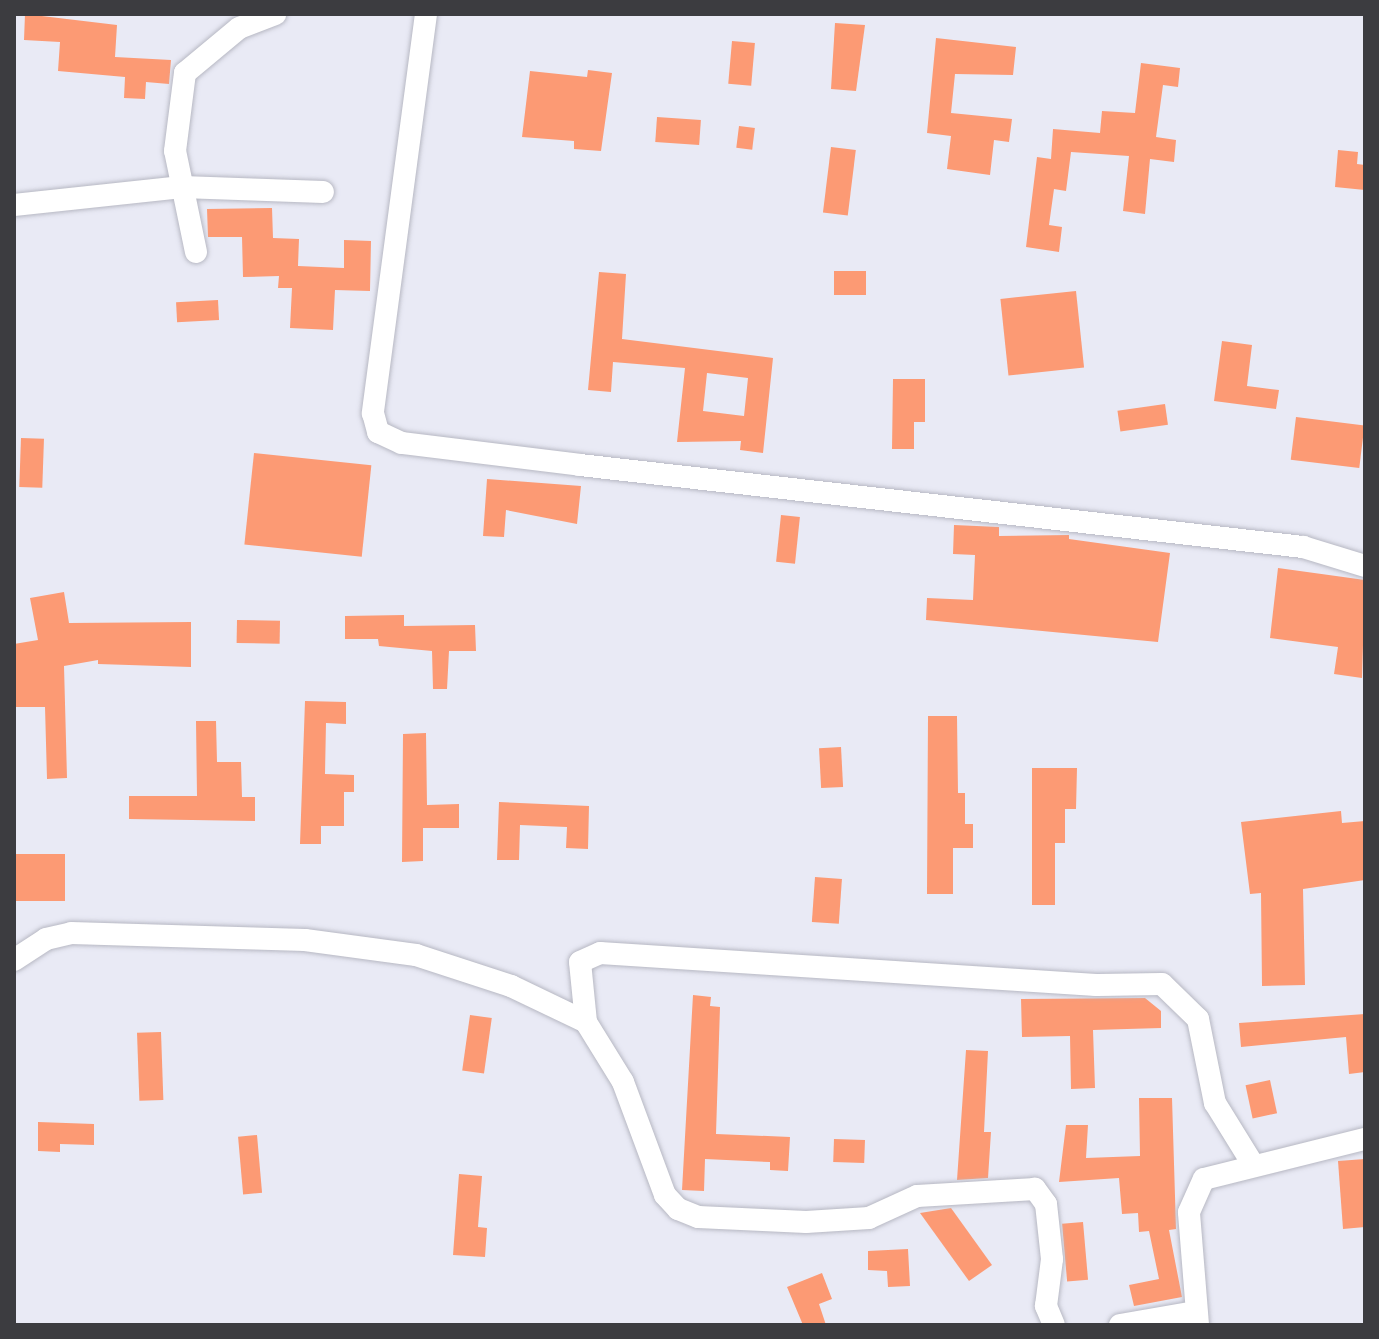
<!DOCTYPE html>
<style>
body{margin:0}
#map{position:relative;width:1379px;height:1339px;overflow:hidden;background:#e9eaf5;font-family:Rubik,sans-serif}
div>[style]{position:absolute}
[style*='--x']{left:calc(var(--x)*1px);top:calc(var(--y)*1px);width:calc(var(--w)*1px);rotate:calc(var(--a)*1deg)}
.building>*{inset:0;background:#fc9a74;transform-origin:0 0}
.roads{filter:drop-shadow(0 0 2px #b7b8c3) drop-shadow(0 0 2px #b7b8c3)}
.minor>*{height:22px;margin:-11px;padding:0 11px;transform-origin:11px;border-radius:11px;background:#fff}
span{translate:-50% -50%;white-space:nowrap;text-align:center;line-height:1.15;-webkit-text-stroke:6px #e9eaf5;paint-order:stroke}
.frame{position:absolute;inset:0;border:16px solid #3c3c40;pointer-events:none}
</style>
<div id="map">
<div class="building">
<i style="clip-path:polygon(25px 14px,117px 25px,115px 57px,171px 60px,169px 84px,146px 82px,145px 99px,124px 98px,125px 77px,58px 71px,60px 42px,24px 40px)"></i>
<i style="clip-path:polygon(835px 23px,865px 25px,856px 91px,831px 89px)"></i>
<i style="clip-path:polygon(936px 38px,1016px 47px,1013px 75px,955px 74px,951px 113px,1012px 119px,1009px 142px,994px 140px,990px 175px,947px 169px,951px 136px,927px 133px)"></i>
<i style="left:732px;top:41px;width:23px;height:43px;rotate:5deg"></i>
<i style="clip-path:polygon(1141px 63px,1180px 68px,1178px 87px,1163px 85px,1156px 137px,1176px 140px,1174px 162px,1150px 159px,1145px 214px,1123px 211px,1129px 156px,1071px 152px,1066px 191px,1054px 189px,1049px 225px,1062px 227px,1059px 252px,1026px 247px,1037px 157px,1051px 159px,1053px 129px,1100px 133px,1102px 111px,1135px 113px)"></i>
<i style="clip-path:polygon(588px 70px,612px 73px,601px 151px,574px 149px,574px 141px,522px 137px,530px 71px,587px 77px)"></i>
<i style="left:657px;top:117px;width:44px;height:25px;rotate:4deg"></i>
<i style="left:739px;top:126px;width:16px;height:22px;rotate:7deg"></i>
<i style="left:831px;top:147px;width:25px;height:66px;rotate:7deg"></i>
<i style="clip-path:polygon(1338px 150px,1358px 152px,1357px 164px,1365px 165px,1365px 190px,1335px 187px)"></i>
<i style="clip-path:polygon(272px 208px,273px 238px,299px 239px,298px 266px,344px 268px,344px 240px,371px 241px,370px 291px,335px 290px,333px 330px,290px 328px,292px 288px,278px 288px,279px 276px,243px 277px,242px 237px,208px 237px,207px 209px)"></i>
<i style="left:834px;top:271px;width:32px;height:24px"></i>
<i style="clip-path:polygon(evenodd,599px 272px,626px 274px,622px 339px,773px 358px,763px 453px,740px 450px,741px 441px,677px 442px,685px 368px,613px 362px,611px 392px,588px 390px,599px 272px,707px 373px,748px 378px,744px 416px,703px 411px,707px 373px)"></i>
<i style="left:1076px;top:291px;width:77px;height:76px;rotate:84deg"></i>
<i style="left:218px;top:300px;width:20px;height:42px;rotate:87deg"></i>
<i style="clip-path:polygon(1222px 341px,1252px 345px,1247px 386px,1279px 390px,1276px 409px,1214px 401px)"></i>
<i style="clip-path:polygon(893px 379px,925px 379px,925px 422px,914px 422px,914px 449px,892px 449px)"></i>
<i style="left:1165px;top:404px;width:21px;height:48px;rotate:82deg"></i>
<i style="left:1296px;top:417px;width:69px;height:43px;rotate:7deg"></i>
<i style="left:21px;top:438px;width:23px;height:49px;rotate:2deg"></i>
<i style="left:254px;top:453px;width:118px;height:92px;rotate:6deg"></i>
<i style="clip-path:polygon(487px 479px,581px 486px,577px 524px,506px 510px,504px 537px,483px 536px)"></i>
<i style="left:781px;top:515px;width:19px;height:47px;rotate:6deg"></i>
<i style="clip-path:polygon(954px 525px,999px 527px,999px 536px,1069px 535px,1069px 539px,1170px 553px,1158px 642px,926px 620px,927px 598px,973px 600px,975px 555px,953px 554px)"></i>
<i style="clip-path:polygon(1278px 568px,1365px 580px,1362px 678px,1334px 674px,1338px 647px,1270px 638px)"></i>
<i style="clip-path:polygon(64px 592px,69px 623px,191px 622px,191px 667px,98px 664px,98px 660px,64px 666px,67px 778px,47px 779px,45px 707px,14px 707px,14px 644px,38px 640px,30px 598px)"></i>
<i style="clip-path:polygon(404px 615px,404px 626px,475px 625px,476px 651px,449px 651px,447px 689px,433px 689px,432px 651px,379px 646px,378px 639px,345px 639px,345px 616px)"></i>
<i style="left:237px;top:620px;width:43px;height:23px;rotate:1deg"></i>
<i style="clip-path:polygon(305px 701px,346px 702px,346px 724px,326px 723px,325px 774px,354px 775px,354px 792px,344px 792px,344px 826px,321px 826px,321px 844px,300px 844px)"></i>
<i style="clip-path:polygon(928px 716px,957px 716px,958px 793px,965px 793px,965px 824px,973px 824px,973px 848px,953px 848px,953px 894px,927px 894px)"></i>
<i style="clip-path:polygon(196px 721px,216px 721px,217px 762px,241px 762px,242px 797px,255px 797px,255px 821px,129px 819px,129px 796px,197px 796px)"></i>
<i style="clip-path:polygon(426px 733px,427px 805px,459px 804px,459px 828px,423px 828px,423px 861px,402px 862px,403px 734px)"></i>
<i style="left:841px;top:747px;width:40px;height:22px;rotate:87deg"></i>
<i style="clip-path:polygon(1032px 768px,1077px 768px,1076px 809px,1065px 809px,1065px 843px,1055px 843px,1055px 905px,1032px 905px)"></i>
<i style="clip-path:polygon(499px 802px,589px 806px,588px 849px,566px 848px,567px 827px,520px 825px,519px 860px,497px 860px)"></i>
<i style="clip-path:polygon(1341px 811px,1342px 823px,1365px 821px,1365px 880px,1303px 889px,1305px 985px,1262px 986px,1261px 893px,1250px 894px,1241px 822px)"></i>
<i style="left:14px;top:854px;width:51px;height:47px"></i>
<i style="left:815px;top:877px;width:27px;height:45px;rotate:4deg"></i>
<i style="clip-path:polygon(693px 995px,711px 997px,710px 1006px,720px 1007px,716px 1134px,790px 1137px,788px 1171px,770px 1170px,770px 1162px,705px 1159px,704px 1191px,682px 1190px)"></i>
<i style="clip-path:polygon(1145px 998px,1161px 1011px,1161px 1028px,1093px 1030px,1095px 1088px,1071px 1089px,1070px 1036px,1022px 1037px,1021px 999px)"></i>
<i style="clip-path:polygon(1365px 1014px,1365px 1072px,1349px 1074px,1346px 1037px,1241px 1047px,1239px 1023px)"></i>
<i style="left:470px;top:1015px;width:22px;height:56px;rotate:8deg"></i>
<i style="left:161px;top:1032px;width:68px;height:24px;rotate:88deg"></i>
<i style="clip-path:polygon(966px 1050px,988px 1051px,984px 1132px,991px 1132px,988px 1178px,957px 1180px)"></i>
<i style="left:1270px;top:1080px;width:34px;height:25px;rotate:78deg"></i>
<i style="clip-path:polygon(1139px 1098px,1172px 1098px,1176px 1229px,1169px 1230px,1182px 1297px,1134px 1306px,1129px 1285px,1159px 1279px,1149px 1231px,1139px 1232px,1138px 1213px,1122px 1214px,1119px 1178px,1059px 1182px,1066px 1125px,1088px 1125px,1086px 1158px,1140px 1156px)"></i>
<i style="clip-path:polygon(38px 1122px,94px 1124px,94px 1145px,60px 1144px,60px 1152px,38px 1151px)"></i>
<i style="left:257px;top:1135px;width:58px;height:19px;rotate:85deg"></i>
<i style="left:834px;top:1139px;width:31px;height:23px;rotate:2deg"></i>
<i style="clip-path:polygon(1365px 1159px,1365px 1227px,1343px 1229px,1338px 1161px)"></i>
<i style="clip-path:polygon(459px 1174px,482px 1176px,478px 1227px,487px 1228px,485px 1257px,453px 1255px)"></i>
<i style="clip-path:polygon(951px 1208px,992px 1265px,969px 1281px,920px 1213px)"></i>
<i style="left:1083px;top:1222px;width:58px;height:21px;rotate:85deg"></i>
<i style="clip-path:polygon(908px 1249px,910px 1286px,888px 1287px,887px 1271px,868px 1270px,868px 1251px)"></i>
<i style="clip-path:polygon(822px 1273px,832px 1299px,819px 1304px,826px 1325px,803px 1325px,787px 1287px)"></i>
</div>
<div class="roads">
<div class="minor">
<i style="--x:426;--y:14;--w:403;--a:97.6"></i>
<i style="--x:373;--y:413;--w:20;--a:75"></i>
<i style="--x:378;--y:432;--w:26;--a:25"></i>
<i style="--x:402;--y:443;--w:179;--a:7"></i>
<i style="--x:580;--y:465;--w:728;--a:6.47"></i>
<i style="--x:1303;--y:547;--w:65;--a:17"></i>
<i style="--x:14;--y:205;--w:169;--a:-6.1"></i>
<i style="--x:182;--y:187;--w:141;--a:2"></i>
<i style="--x:196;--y:252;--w:103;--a:-101.7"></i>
<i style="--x:175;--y:151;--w:79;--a:-82.7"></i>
<i style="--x:185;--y:73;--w:70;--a:-39.8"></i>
<i style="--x:239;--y:28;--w:39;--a:-21"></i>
<i style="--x:14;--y:960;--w:38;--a:-33"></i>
<i style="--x:46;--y:939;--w:26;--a:-13"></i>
<i style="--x:71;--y:933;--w:234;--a:1.7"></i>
<i style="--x:305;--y:940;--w:112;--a:7.7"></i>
<i style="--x:416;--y:955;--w:100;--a:18.1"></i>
<i style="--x:511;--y:986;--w:83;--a:25.6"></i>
<i style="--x:1054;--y:1325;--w:21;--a:-113"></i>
<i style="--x:1046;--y:1306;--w:47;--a:-82.7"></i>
<i style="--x:1052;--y:1259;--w:55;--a:-96.2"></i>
<i style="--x:1046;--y:1204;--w:19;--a:-126"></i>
<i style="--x:1035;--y:1189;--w:118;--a:176.6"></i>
<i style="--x:917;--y:1196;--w:53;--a:155.4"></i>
<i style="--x:869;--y:1218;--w:63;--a:176.4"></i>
<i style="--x:806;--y:1222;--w:108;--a:-177.3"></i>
<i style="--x:698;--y:1217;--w:22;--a:-158"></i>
<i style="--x:678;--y:1209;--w:19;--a:-133"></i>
<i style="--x:665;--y:1195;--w:121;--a:-110.4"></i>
<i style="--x:623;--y:1082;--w:70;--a:-121.7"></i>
<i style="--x:586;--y:1022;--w:60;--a:-95.7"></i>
<i style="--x:580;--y:962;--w:22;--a:-24"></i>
<i style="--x:600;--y:953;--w:497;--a:3.7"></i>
<i style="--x:1096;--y:985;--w:66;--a:-0.9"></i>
<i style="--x:1162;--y:984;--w:50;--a:44.2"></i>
<i style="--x:1198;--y:1019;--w:86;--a:78.6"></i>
<i style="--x:1215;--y:1103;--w:70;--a:58.3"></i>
<i style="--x:1120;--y:1325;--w:76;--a:-9.8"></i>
<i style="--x:1198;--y:1325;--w:113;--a:-94.6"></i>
<i style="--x:1189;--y:1212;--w:36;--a:-66"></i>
<i style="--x:1204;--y:1179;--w:166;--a:-14"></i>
</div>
</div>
<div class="frame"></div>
</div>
